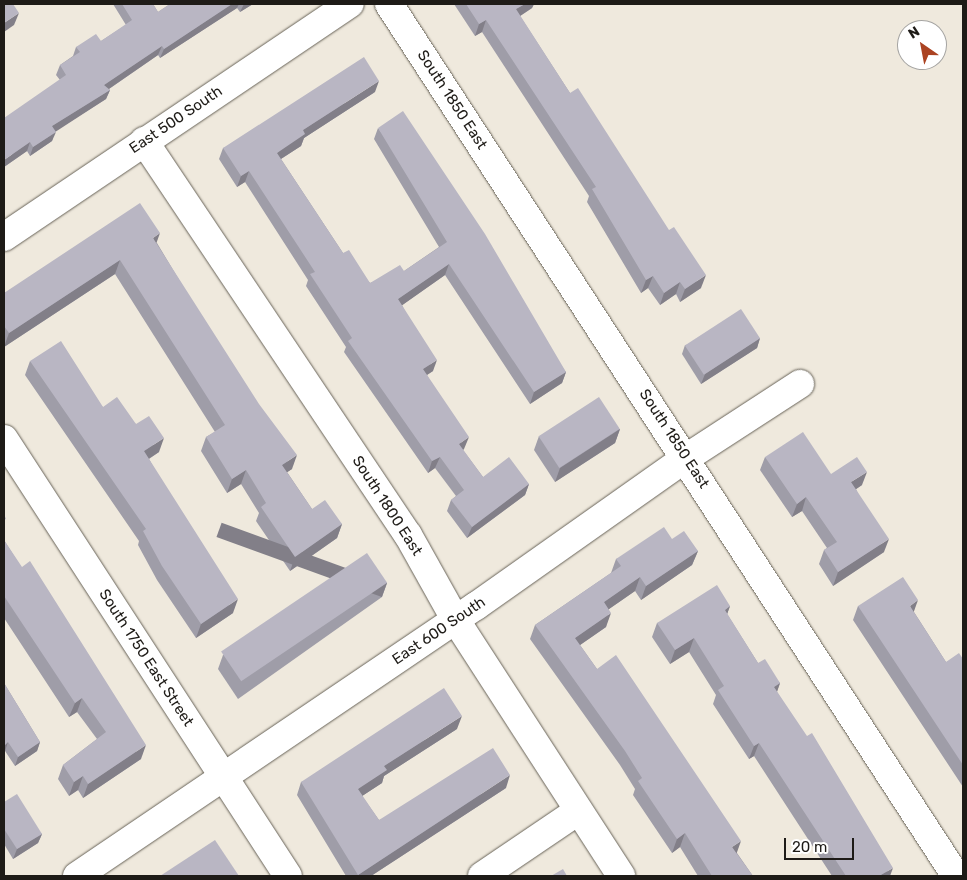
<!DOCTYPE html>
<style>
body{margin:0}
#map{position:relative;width:967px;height:880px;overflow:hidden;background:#efe9dd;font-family:Rubik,sans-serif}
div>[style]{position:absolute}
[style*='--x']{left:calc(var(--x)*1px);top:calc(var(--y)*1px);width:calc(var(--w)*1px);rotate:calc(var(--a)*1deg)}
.roads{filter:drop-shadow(0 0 1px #686358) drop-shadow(0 0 1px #686358)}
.minor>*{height:28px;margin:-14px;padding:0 14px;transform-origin:14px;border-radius:14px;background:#fff}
.wall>*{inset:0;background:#9f9da8}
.shaded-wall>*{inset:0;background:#827f88;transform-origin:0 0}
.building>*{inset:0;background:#b9b6c3;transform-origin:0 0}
span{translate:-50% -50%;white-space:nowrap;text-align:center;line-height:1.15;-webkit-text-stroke:4px #fff;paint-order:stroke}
.street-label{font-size:15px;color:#1e1b17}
.frame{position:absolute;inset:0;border:5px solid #1e1b17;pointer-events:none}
.north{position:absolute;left:897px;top:20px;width:50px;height:50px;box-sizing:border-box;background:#fff;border:1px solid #a5a4a2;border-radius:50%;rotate:327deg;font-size:14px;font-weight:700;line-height:20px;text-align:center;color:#1e1b17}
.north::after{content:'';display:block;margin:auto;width:18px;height:22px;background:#ab4322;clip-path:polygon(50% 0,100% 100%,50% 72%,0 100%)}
.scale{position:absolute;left:784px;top:838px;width:70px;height:22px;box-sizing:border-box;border:2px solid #1e1b17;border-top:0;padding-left:6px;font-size:15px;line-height:18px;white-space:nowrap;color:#1e1b17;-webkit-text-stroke:4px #fff;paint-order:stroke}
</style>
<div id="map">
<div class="roads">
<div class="minor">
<i style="--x:389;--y:4;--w:1040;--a:56.97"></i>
<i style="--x:144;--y:141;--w:474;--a:56.2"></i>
<i style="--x:408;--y:535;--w:96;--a:60.8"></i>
<i style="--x:455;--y:619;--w:306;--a:57.1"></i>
<i style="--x:4;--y:237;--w:417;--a:-34"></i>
<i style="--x:4;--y:439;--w:521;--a:56.98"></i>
<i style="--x:77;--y:876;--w:482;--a:-34.1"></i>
<i style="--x:476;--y:606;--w:257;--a:-35.2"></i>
<i style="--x:686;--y:458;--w:136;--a:-33"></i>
<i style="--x:482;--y:876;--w:116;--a:-34.1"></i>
</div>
</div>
<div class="wall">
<i style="clip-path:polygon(113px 4px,153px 4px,158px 12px,170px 4px,253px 4px,240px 12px,237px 8px,160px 58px,158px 55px,109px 89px,110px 90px,106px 99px,55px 131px,52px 141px,30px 156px,27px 151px,4px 167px,60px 80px,56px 75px,60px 65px,73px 56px,76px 47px,101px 41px,126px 25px)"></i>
<i style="clip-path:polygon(454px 4px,534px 4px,532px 8px,520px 16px,570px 93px,701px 288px,680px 302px,676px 294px,660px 305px,648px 288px,641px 293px,587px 202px,589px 196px,482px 32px,475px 36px)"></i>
<i style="clip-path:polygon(375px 92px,304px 138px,301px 146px,281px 159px,343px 253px,370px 283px,404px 271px,439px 247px,374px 139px,378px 128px,566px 372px,562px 383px,530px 404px,445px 275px,402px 305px,433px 371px,427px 375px,464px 449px,463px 450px,483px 477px,529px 484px,525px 495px,467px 538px,447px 511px,451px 500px,456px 496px,435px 468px,428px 473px,344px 352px,346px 347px,306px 286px,308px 280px,245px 182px,237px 187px,219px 159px,223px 148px)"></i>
<i style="clip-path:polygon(157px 243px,292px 469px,287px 472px,312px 509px,342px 524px,337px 538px,290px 571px,256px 521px,259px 513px,241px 484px,227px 493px,201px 451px,206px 437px,215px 432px,115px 274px,4px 347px,4px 293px)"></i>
<i style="clip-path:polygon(760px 338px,757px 348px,701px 384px,682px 354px,685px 345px)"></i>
<i style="clip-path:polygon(30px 361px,103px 407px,136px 424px,159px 452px,149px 459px,233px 613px,196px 638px,157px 580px,138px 545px,139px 541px,25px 375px)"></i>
<i style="clip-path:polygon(620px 429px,615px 443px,555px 482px,534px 450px,539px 436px)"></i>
<i style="clip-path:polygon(765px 457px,831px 474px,862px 485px,856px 489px,884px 552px,833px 586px,819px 564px,824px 550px,827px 548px,802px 511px,792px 517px,760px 470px)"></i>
<i style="clip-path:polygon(672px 539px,698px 551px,692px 565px,641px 600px,635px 591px,609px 609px,606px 627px,580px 645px,597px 669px,737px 853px,753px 876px,698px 876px,680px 847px,672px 853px,633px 795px,635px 789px,620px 765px,530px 639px,535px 625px,611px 573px,616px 559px)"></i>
<i style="clip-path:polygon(4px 540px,141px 759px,83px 798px,78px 790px,69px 796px,58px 779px,63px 765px,97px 739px,77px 712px,69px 717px,4px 618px)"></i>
<i style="clip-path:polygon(387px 583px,382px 597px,238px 699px,218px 669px,223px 655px)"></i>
<i style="clip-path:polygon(730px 606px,727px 614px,758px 663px,780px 683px,777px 692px,890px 876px,832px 876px,754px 756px,749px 759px,713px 704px,716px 695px,689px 652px,670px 664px,652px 637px,657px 623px)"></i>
<i style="clip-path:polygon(858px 606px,914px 612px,946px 662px,963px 659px,963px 787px,853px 620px)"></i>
<i style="clip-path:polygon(4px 683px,40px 742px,37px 751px,15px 766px,5px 751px,4px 752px)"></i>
<i style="clip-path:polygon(457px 729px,384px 776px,382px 783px,362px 796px,379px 820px,506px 788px,371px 876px,346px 876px,297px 795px,301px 782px)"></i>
<i style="clip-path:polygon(4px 802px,42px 834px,38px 843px,13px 859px,4px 844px)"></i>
</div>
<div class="shaded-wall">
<i style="clip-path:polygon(232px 4px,239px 4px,237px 8px,160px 58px,164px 49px)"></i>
<i style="clip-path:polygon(244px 4px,253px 4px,240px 12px)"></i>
<i style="clip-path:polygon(525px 4px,534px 4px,532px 8px,511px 22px,516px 9px)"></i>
<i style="clip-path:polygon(19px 13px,14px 25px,4px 32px,4px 23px)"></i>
<i style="clip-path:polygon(486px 20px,482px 32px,475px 36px,479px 24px)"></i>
<i style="clip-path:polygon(162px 46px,158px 55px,100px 95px,104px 85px)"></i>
<i style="clip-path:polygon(379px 81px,375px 92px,304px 138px,301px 146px,273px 164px,277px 153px,303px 130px)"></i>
<i style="clip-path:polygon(110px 90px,106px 99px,49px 136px,52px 126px)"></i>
<i style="clip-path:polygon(56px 132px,52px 141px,30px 156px,33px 147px)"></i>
<i style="clip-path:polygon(30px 142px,27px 151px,4px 167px,4px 160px)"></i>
<i style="clip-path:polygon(249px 171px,245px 182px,237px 187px,241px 176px)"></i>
<i style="clip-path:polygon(160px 233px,155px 247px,153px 238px)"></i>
<i style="clip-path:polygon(120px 260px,115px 274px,4px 347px,9px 333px)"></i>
<i style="clip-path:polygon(449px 264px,445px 275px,394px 311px,398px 299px)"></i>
<i style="clip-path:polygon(706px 275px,701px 288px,680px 302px,685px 289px)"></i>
<i style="clip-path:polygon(653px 276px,648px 288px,641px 293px,646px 280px)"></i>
<i style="clip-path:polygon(680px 282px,676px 294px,660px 305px,664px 293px)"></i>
<i style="clip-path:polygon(760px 338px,757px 348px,701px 384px,705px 374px)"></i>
<i style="clip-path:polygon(437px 360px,433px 371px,419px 380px,423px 369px)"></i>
<i style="clip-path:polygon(566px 372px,562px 383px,530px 404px,534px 392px)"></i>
<i style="clip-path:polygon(620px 429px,615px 443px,555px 482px,560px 468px)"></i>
<i style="clip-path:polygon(469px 437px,464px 449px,454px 456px,459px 444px)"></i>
<i style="clip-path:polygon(164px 438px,159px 452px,139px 465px,144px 451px)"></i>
<i style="clip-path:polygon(297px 455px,292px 469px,277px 479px,282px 465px)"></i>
<i style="clip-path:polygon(440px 457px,435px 468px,428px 473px,432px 461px)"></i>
<i style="clip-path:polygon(246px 470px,241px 484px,227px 493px,232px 479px)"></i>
<i style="clip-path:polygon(867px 472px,862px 485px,846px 496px,851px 482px)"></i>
<i style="clip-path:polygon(529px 484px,525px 495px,467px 538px,472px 527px)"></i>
<i style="clip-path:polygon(806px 497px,802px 511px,792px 517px,797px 504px)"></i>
<i style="clip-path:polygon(342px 524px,337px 538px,290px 571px,295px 557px)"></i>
<i style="clip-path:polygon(889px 539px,884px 552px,833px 586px,838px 572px)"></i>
<i style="clip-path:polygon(698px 551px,692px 565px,641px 600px,646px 586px)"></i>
<i style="clip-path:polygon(640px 577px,635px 591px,599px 616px,604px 602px)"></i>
<i style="left:387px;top:583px;width:15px;height:176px;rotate:110deg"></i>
<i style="clip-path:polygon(238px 599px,233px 613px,196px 638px,201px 624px)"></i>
<i style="clip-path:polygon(918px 600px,913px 614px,910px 606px)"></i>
<i style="clip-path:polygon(730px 606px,725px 620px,725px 610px)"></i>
<i style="clip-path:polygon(611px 613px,606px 627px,570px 652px,575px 638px)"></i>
<i style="clip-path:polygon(694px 638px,689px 652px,670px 664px,675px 650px)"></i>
<i style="clip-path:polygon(780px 683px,775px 697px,774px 687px)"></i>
<i style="clip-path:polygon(82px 698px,77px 712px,69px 717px,75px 703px)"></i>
<i style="clip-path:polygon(462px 716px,457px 729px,384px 776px,382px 783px,353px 802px,358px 789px,384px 766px)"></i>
<i style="clip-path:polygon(8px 742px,5px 751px,4px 752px,4px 746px)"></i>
<i style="clip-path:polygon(40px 742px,37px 751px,15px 766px,18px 757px)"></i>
<i style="clip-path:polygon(759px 743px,754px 756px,749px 759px,754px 746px)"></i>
<i style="clip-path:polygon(146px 745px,141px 759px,83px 798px,88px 784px)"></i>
<i style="clip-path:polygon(510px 775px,506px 788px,371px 876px,357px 876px,358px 875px)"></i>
<i style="clip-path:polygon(83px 776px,78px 790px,69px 796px,74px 782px)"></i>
<i style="clip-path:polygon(685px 833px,680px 847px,672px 853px,677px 839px)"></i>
<i style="clip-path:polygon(42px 834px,38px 843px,13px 859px,17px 849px)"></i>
<i style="clip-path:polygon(741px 841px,736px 855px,732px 847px)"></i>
<i style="clip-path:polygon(893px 868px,890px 876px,879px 876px)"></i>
</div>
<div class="building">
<i style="clip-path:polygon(4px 4px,13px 4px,19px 13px,4px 23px)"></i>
<i style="clip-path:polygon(122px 4px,153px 4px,158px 12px,170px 4px,232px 4px,164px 49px,162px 46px,104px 85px,110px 90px,52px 126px,56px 132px,33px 147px,30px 142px,4px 160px,4px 118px,66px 75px,60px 65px,80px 52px,76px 47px,96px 34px,101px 41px,132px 20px)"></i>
<i style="clip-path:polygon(466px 4px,525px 4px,516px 9px,570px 93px,578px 88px,669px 230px,674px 227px,706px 275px,685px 289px,680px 282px,664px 293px,653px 276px,646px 280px,592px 189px,596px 187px,486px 20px,479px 24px)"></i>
<i style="clip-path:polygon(364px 57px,379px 81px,303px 130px,305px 134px,277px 153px,343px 253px,349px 250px,370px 283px,400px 265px,404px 271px,447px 242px,378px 128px,403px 111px,485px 234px,566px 372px,534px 392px,449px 264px,398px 299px,437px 360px,423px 369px,469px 437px,459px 444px,483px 477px,509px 457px,529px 484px,472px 527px,451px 500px,464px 490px,440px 457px,432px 461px,348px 341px,352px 338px,310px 274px,315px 272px,249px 171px,241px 176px,223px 148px)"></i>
<i style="clip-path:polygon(140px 203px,160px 233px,153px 238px,259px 404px,297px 455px,282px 465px,312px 509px,325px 500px,342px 524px,295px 557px,261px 507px,266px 503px,246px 470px,232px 479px,206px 437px,225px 425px,120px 260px,9px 333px,4px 326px,4px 293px)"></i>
<i style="left:741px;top:309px;width:35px;height:67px;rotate:57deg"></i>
<i style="clip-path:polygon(61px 341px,103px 407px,117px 397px,136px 424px,149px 416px,164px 438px,144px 451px,238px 599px,201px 624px,162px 566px,143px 531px,146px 529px,30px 361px)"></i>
<i style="left:599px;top:397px;width:38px;height:72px;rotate:57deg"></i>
<i style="clip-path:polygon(803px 432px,831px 474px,857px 457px,867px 472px,851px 482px,889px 539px,838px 572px,824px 550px,837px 542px,806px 497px,797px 504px,765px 457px)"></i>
<i style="clip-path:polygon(4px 514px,6px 519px,4px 520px)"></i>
<i style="clip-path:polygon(664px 527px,672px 539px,684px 531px,698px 551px,646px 586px,640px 577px,604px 602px,611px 613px,575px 638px,597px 669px,616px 655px,741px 841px,732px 847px,753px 876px,712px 876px,685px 833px,677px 839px,638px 781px,642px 778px,625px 751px,535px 625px,621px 566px,616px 559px)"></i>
<i style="clip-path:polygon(4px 540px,22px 567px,30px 561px,146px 745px,88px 784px,83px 776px,74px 782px,63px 765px,106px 732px,82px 698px,75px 703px,4px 596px)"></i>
<i style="left:367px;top:553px;width:36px;height:176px;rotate:56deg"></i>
<i style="clip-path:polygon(903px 577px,918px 600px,910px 606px,946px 662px,959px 653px,963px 659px,963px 765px,858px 606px)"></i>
<i style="clip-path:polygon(717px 585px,730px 606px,725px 610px,758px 663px,765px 659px,780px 683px,774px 687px,807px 736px,812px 733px,893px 868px,879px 876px,846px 876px,759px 743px,754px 746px,718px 690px,724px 686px,694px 638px,675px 650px,657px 623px)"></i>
<i style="clip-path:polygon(4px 683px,40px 742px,18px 757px,8px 742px,4px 746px)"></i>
<i style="clip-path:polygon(444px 688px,462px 716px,384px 766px,387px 770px,358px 789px,379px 820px,493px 748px,510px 775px,358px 875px,301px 782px)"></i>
<i style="clip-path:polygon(17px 794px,42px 834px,17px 849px,4px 829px,4px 802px)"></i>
<i style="clip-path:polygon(215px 840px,239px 876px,160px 876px)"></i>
<i style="clip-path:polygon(563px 869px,567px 876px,551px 876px)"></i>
</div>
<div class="street-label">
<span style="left:452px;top:100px;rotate:57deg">South 1850 East</span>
<span style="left:176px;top:120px;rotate:-34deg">East 500 South</span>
<span style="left:674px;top:439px;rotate:57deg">South 1850 East</span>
<span style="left:387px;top:506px;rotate:57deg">South 1800 East</span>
<span style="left:439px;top:631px;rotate:-34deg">East 600 South</span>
<span style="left:146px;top:658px;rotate:57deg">South 1750 East Street</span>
</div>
<div class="frame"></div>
<div class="north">N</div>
<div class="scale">20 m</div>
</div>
